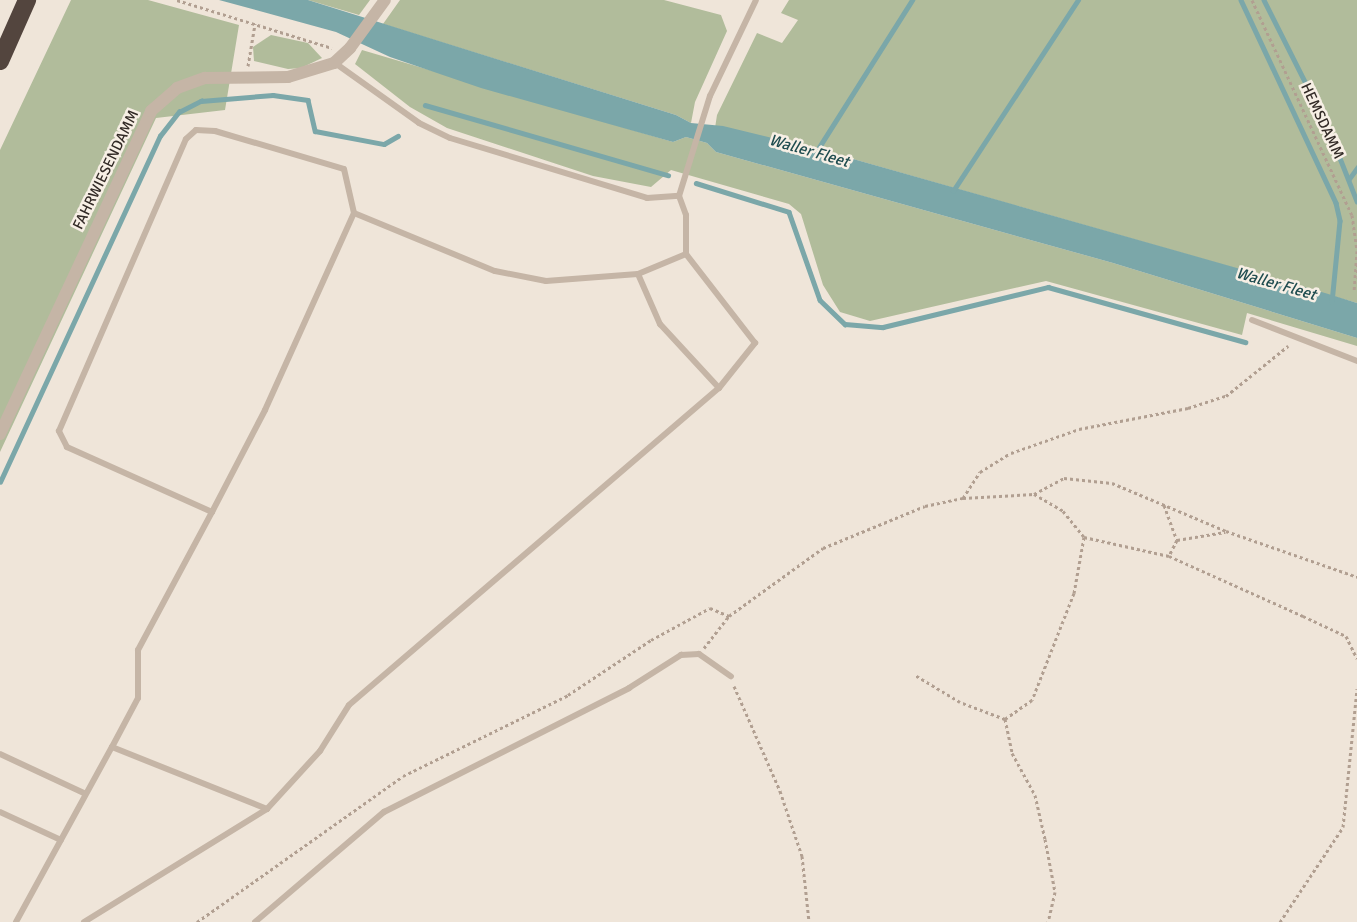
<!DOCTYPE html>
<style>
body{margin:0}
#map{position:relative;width:1357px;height:922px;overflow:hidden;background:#efe5d9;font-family:Signika,sans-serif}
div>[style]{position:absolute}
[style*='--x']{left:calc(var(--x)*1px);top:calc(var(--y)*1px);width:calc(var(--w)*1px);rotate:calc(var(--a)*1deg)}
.green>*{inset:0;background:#b1bc9b}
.water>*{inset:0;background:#7ba7a9}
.stream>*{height:4.5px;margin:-2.25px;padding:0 2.25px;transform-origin:2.25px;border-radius:2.25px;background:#7ba7a9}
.path>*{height:3px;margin-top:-1.5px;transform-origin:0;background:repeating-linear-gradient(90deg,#b19f91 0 3px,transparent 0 6px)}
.service>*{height:6px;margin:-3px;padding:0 3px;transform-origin:3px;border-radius:3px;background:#c5b5a6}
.minor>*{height:12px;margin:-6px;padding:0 6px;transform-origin:6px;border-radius:6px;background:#c5b5a6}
.motorway>*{height:18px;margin:-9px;padding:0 9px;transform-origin:9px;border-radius:9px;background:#53453e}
span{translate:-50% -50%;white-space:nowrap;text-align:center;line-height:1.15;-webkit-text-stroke:5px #f7efe5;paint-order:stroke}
.street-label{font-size:15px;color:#322a26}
.water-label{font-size:16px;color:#204d50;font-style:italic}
</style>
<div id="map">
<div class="green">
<i style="clip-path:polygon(71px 0,148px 0,239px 25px,225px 110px,156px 118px,0 452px,0 150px)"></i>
<i style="clip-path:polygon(308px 0,370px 0,359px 15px)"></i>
<i style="clip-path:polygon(400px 0,664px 0,721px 15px,727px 31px,695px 102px,691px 123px,676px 115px,383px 24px)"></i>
<i style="clip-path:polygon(789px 0,1357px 0,1357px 303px,818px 149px,715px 128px,717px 115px,757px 33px,782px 43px,798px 20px,781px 13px)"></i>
<i style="clip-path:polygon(271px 35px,308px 43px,322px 58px,301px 68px,288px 69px,254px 61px,253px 47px)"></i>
<i style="clip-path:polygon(362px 50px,673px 142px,686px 137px,707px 143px,716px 152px,1113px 263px,1357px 338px,1357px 346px,1247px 313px,1242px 335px,1046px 281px,870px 321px,840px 312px,823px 285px,801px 214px,789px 204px,671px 170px,651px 187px,593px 176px,447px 128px,410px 107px,355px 64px)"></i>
</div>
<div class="water">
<i style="clip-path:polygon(219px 0,308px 0,676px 115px,691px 123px,723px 126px,818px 149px,1325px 293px,1357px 303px,1357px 338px,1113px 263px,716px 152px,707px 143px,686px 137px,673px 142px,481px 88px,390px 57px,336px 32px)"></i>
</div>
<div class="stream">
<i style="--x:1241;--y:0;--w:224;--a:64.9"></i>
<i style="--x:1336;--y:203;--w:18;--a:77"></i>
<i style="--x:1340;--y:221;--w:81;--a:95.6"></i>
<i style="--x:1264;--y:0;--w:140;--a:63.3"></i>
<i style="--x:1327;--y:125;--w:82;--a:68.5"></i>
<i style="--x:425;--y:105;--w:253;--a:16.1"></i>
<i style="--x:816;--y:152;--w:180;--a:-57.7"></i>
<i style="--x:1349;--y:179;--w:14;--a:-54"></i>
<i style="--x:696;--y:183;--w:97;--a:17.3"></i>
<i style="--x:789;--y:212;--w:93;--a:70.6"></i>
<i style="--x:820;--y:300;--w:35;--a:44"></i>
<i style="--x:845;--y:324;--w:38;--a:5"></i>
<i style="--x:883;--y:327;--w:170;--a:-13.6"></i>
<i style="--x:1048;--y:287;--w:205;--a:15.6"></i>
<i style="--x:953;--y:191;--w:228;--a:-56.8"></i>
<i style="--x:0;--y:482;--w:381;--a:-65.2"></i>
<i style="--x:160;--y:136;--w:31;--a:-52"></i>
<i style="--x:179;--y:112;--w:25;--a:-27"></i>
<i style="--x:201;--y:101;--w:72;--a:-4.8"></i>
<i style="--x:273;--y:95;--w:35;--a:8"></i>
<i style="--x:308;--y:100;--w:32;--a:77"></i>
<i style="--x:315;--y:131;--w:70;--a:10.7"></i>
<i style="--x:384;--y:144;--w:16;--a:-30"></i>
</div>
<div class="path">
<i style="--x:177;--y:0;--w:162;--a:17.2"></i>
<i style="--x:1252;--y:0;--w:237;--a:65.1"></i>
<i style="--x:1352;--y:215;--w:36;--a:82"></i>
<i style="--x:1357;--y:251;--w:41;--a:94.2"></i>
<i style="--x:248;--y:66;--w:43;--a:-80.5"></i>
<i style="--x:1034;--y:494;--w:34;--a:-28"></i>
<i style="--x:1064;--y:478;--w:48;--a:5.9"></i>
<i style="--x:1112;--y:483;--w:124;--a:22.8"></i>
<i style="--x:1226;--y:531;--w:139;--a:19.3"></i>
<i style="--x:963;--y:498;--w:31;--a:-57"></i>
<i style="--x:980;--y:472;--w:36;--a:-32"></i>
<i style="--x:1011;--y:453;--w:72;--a:-19.4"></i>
<i style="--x:1079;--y:429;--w:111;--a:-10.9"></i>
<i style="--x:1188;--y:408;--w:40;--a:-18"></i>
<i style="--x:1226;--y:396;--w:80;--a:-38.9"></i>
<i style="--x:1164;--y:505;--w:37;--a:70"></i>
<i style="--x:1177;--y:540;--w:18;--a:117"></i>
<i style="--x:1084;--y:537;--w:87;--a:12.6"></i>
<i style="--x:1169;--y:556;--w:147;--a:24.1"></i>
<i style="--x:1303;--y:616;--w:47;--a:24.9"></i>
<i style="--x:1346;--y:636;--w:25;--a:64"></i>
<i style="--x:1177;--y:540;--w:49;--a:-9.5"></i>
<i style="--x:704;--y:648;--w:41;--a:-52"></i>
<i style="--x:729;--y:616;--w:116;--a:-35.9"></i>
<i style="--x:823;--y:548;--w:110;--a:-22.4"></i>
<i style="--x:925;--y:506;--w:39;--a:-12"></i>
<i style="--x:963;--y:498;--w:71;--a:-3.2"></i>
<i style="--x:1034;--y:494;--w:34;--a:30"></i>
<i style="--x:1063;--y:511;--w:33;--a:51"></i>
<i style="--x:1084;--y:537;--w:57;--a:100.1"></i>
<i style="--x:1074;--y:593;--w:115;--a:111.4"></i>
<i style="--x:1032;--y:700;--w:33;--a:145"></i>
<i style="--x:1005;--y:719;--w:48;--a:-159.3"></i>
<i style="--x:960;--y:702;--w:52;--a:-149"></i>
<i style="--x:734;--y:686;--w:115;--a:66.3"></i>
<i style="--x:780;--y:791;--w:69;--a:71.3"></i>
<i style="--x:802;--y:856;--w:66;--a:83.9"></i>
<i style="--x:1005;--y:719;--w:35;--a:78"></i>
<i style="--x:1012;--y:753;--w:48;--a:61.3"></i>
<i style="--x:1035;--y:795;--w:45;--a:77.2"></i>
<i style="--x:1045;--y:839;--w:54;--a:79.3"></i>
<i style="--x:1055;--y:892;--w:31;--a:103"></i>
<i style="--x:197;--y:922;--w:252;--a:-35.3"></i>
<i style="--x:403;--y:776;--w:184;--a:-26.1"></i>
<i style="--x:568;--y:695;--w:100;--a:-33.5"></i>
<i style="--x:651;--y:640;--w:67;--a:-28.5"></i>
<i style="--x:710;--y:608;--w:21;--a:23"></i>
<i style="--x:1280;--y:922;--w:114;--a:-56.4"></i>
<i style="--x:1343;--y:827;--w:139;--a:-84.2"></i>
</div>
<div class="service">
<i style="--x:335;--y:63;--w:103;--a:35.5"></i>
<i style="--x:419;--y:123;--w:34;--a:26"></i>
<i style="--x:450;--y:138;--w:206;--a:16.9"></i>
<i style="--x:647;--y:198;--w:32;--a:-4"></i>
<i style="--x:679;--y:196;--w:105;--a:-72.8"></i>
<i style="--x:710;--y:96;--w:106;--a:-64.4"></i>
<i style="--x:638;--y:274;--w:55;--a:66.3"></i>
<i style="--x:660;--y:324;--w:87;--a:47.3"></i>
<i style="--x:1252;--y:320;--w:113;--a:21.3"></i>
<i style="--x:212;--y:512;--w:115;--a:-62.5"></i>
<i style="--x:265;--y:410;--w:216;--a:-65.7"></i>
<i style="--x:112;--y:747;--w:55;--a:-62"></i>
<i style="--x:138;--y:698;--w:48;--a:-90"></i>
<i style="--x:138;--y:650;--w:157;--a:-61.8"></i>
<i style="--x:212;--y:512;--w:159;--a:-155.9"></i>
<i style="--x:67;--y:447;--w:18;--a:-117"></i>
<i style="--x:59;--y:431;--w:318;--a:-66.5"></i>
<i style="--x:186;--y:139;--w:13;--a:-42"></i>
<i style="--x:196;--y:130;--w:19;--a:3"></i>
<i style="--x:215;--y:131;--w:134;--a:16.4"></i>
<i style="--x:344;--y:169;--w:45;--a:77.2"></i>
<i style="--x:354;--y:213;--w:152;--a:22.4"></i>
<i style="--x:495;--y:271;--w:52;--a:11.1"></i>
<i style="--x:546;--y:281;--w:92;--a:-4.4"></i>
<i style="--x:638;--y:274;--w:52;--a:-22.6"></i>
<i style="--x:0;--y:754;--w:93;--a:24.9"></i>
<i style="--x:0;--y:812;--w:67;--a:24.7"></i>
<i style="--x:16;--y:922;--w:200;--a:-61.3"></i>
<i style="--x:112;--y:747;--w:167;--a:21.8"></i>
<i style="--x:84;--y:922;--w:215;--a:-31.7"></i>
<i style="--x:267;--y:809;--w:79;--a:-47.6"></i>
<i style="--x:320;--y:751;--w:54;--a:-57.8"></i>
<i style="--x:349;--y:705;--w:487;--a:-40.6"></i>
<i style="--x:719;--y:388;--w:58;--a:-51.3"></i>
<i style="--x:755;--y:343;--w:113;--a:-127.8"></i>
<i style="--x:686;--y:254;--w:39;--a:-90"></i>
<i style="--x:686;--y:215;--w:20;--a:-110"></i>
<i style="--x:255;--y:922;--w:170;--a:-40.5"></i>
<i style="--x:384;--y:812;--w:275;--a:-26.8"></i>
<i style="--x:629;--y:688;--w:62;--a:-32.4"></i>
<i style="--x:681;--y:655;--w:18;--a:-3"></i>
<i style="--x:699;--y:654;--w:39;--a:35"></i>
</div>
<div class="minor">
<i style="--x:0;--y:434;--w:357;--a:-64.9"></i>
<i style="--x:151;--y:111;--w:35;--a:-41"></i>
<i style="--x:177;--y:88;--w:30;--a:-20"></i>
<i style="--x:205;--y:78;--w:83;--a:-0.7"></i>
<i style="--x:288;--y:77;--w:48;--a:-16.9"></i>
<i style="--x:334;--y:63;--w:22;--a:-43"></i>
<i style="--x:350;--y:48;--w:59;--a:-53.9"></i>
</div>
<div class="motorway">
<i style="--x:0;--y:61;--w:67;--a:-66.1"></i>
</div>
<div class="street-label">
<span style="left:1322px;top:121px;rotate:65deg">HEMSDAMM</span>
<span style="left:106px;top:170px;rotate:-64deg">FAHRWIESENDAMM</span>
</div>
<div class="water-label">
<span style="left:809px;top:151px;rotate:16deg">Waller Fleet</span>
<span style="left:1276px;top:284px;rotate:16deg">Waller Fleet</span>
</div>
</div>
